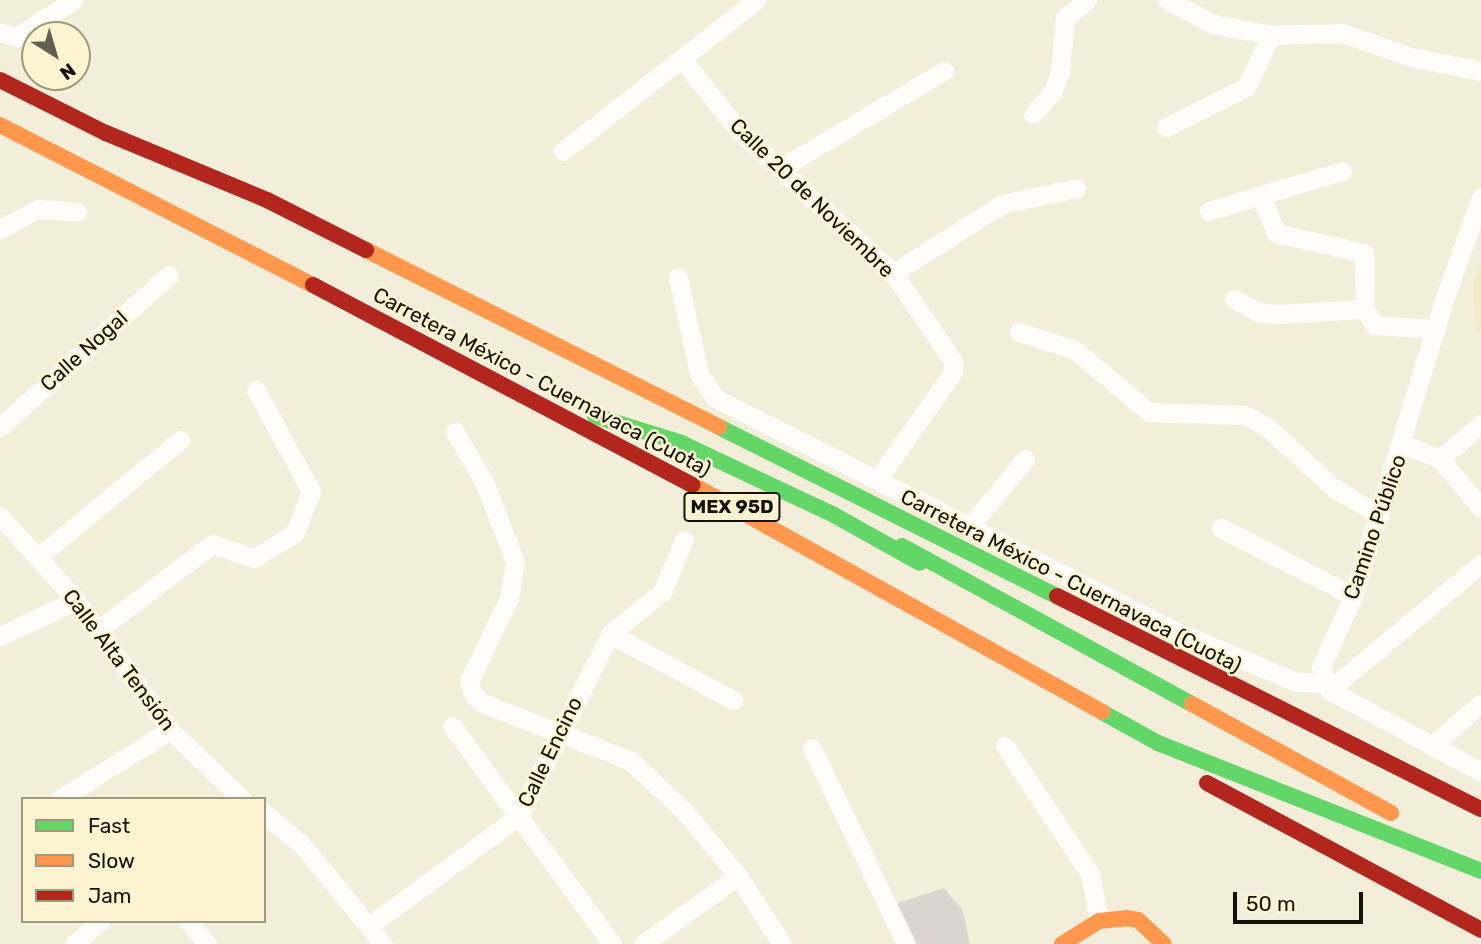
<!DOCTYPE html>
<meta charset="utf-8">
<style>
body{margin:0}
#map{position:relative;width:1481px;height:944px;overflow:hidden;background:#f2eeda;font-family:Rubik,sans-serif}
div>[style]{position:absolute}
[style*='--x']{left:calc(var(--x)*1px);top:calc(var(--y)*1px);width:calc(var(--w)*1px);rotate:calc(var(--a)*1deg)}
.built>*{inset:0;background:#f2ebca}
.building>*{inset:0;background:#dcd4ce}
.street>*{height:19px;margin:-9.5px;padding:0 9.5px;transform-origin:9.5px;border-radius:9.5px;background:#fdfcf9}
.fast>*{height:16px;margin:-8px;padding:0 8px;transform-origin:8px;border-radius:8px;background:#63d668}
.slow>*{height:16px;margin:-8px;padding:0 8px;transform-origin:8px;border-radius:8px;background:#ff974d}
.jam>*{height:16px;margin:-8px;padding:0 8px;transform-origin:8px;border-radius:8px;background:#b3261e}
span{translate:-50% -50%;white-space:nowrap;text-align:center;line-height:1.15;-webkit-text-stroke:5px #fcf4d0;paint-order:stroke}
.shield-label span{padding:2px 5px;background:#fcf4d0;border:2px solid;border-radius:5px;-webkit-text-stroke-width:0}
.shield-label{font-size:19px;color:#141105;font-weight:700}
.street-label{font-size:21px;color:#141105}
.legend{position:absolute;left:21px;top:797px;width:245px;height:126px;box-sizing:border-box;background:#fcf4d0;border:2px solid #9f997f;margin:0;padding:9px 12px;list-style:none;font-size:21px;color:#141105}
.legend li{display:flex;align-items:center;gap:14px;height:35px}
.legend b{width:35px;border:2px solid #9f997f}
.north{position:absolute;left:21px;top:21px;width:70px;height:70px;box-sizing:border-box;background:#fcf4d0;border:2px solid #9f997f;border-radius:50%;rotate:143deg;font-size:19px;font-weight:700;line-height:28px;text-align:center;color:#141105}
.north::after{content:'';display:block;margin:auto;width:24px;height:32px;background:#625e50;clip-path:polygon(50% 0,100% 100%,50% 72%,0 100%)}
.scale{position:absolute;left:1233px;top:892px;width:130px;height:32px;box-sizing:border-box;border:4px solid #141105;border-top:0;padding-left:9px;font-size:21px;line-height:24px;white-space:nowrap;color:#141105;-webkit-text-stroke:5px #fcf4d0;paint-order:stroke}
</style>
<div id="map">
<div class="built">
<i style="clip-path:polygon(1481px 265px,1481px 335px,1475px 327px,1473px 283px)"></i>
</div>
<div class="building">
<i style="clip-path:polygon(944px 888px,963px 911px,970px 944px,911px 944px,895px 904px)"></i>
</div>
<div class="street">
<i style="--x:1167;--y:0;--w:52;--a:27.6"></i>
<i style="--x:1213;--y:24;--w:59;--a:10.7"></i>
<i style="--x:1271;--y:35;--w:71;--a:-1.6"></i>
<i style="--x:1342;--y:33;--w:73;--a:19.2"></i>
<i style="--x:1411;--y:57;--w:71;--a:11.3"></i>
<i style="--x:0;--y:32;--w:17;--a:17"></i>
<i style="--x:16;--y:37;--w:68;--a:-33"></i>
<i style="--x:682;--y:59;--w:92;--a:51.6"></i>
<i style="--x:739;--y:131;--w:209;--a:42.7"></i>
<i style="--x:893;--y:273;--w:107;--a:55.7"></i>
<i style="--x:953;--y:361;--w:11;--a:90"></i>
<i style="--x:953;--y:372;--w:132;--a:125.1"></i>
<i style="--x:1033;--y:114;--w:28;--a:-48"></i>
<i style="--x:1052;--y:93;--w:22;--a:-69"></i>
<i style="--x:1060;--y:72;--w:54;--a:-84.7"></i>
<i style="--x:1065;--y:18;--w:28;--a:-39"></i>
<i style="--x:1166;--y:127;--w:89;--a:-26.6"></i>
<i style="--x:1246;--y:87;--w:58;--a:-64.3"></i>
<i style="--x:563;--y:151;--w:245;--a:-38"></i>
<i style="--x:781;--y:168;--w:190;--a:-30.8"></i>
<i style="--x:1342;--y:171;--w:84;--a:163.5"></i>
<i style="--x:1261;--y:195;--w:41;--a:68.5"></i>
<i style="--x:1276;--y:233;--w:90;--a:12.8"></i>
<i style="--x:1364;--y:253;--w:56;--a:89"></i>
<i style="--x:1365;--y:309;--w:18;--a:61"></i>
<i style="--x:1374;--y:325;--w:62;--a:3.7"></i>
<i style="--x:1481;--y:197;--w:103;--a:109.8"></i>
<i style="--x:1446;--y:294;--w:316;--a:107.1"></i>
<i style="--x:1353;--y:596;--w:78;--a:114.3"></i>
<i style="--x:1321;--y:667;--w:24;--a:71"></i>
<i style="--x:1329;--y:690;--w:173;--a:28.3"></i>
<i style="--x:1209;--y:211;--w:54;--a:-17.1"></i>
<i style="--x:0;--y:229;--w:43;--a:-27.8"></i>
<i style="--x:38;--y:209;--w:39;--a:4"></i>
<i style="--x:893;--y:273;--w:129;--a:-32.3"></i>
<i style="--x:1002;--y:204;--w:76;--a:-12.2"></i>
<i style="--x:678;--y:277;--w:99;--a:77.8"></i>
<i style="--x:699;--y:374;--w:29;--a:56"></i>
<i style="--x:715;--y:398;--w:513;--a:26.86"></i>
<i style="--x:1173;--y:630;--w:134;--a:22.9"></i>
<i style="--x:1296;--y:682;--w:28;--a:2"></i>
<i style="--x:1234;--y:299;--w:26;--a:29"></i>
<i style="--x:1257;--y:312;--w:19;--a:6"></i>
<i style="--x:1276;--y:314;--w:89;--a:-3.2"></i>
<i style="--x:1019;--y:332;--w:59;--a:17.8"></i>
<i style="--x:1075;--y:350;--w:97;--a:40"></i>
<i style="--x:1149;--y:412;--w:96;--a:1.8"></i>
<i style="--x:1245;--y:415;--w:24;--a:28"></i>
<i style="--x:1266;--y:426;--w:93;--a:42.4"></i>
<i style="--x:1335;--y:489;--w:52;--a:30"></i>
<i style="--x:0;--y:427;--w:227;--a:-42"></i>
<i style="--x:455;--y:432;--w:58;--a:59.9"></i>
<i style="--x:484;--y:482;--w:85;--a:68.6"></i>
<i style="--x:515;--y:561;--w:37;--a:99"></i>
<i style="--x:509;--y:598;--w:92;--a:115.7"></i>
<i style="--x:469;--y:681;--w:13;--a:72"></i>
<i style="--x:473;--y:693;--w:11;--a:52"></i>
<i style="--x:480;--y:702;--w:162;--a:21.3"></i>
<i style="--x:631;--y:761;--w:76;--a:43.4"></i>
<i style="--x:686;--y:813;--w:82;--a:50.5"></i>
<i style="--x:738;--y:876;--w:81;--a:57.1"></i>
<i style="--x:1402;--y:444;--w:41;--a:21.5"></i>
<i style="--x:1440;--y:459;--w:64;--a:50.1"></i>
<i style="--x:1440;--y:459;--w:54;--a:-40.5"></i>
<i style="--x:0;--y:516;--w:113;--a:47.9"></i>
<i style="--x:76;--y:600;--w:160;--a:54.1"></i>
<i style="--x:170;--y:730;--w:100;--a:43.8"></i>
<i style="--x:971;--y:525;--w:85;--a:-50.7"></i>
<i style="--x:1221;--y:528;--w:148;--a:27.3"></i>
<i style="--x:38;--y:557;--w:184;--a:-39.5"></i>
<i style="--x:98;--y:630;--w:143;--a:-37"></i>
<i style="--x:212;--y:544;--w:44;--a:18.4"></i>
<i style="--x:254;--y:558;--w:48;--a:-31.4"></i>
<i style="--x:295;--y:533;--w:45;--a:-69.1"></i>
<i style="--x:311;--y:491;--w:115;--a:-118.6"></i>
<i style="--x:610;--y:634;--w:140;--a:28.2"></i>
<i style="--x:0;--y:636;--w:84;--a:-25.3"></i>
<i style="--x:1329;--y:690;--w:197;--a:-39.7"></i>
<i style="--x:452;--y:726;--w:270;--a:53.7"></i>
<i style="--x:1434;--y:744;--w:62;--a:-41.1"></i>
<i style="--x:1005;--y:746;--w:154;--a:56.4"></i>
<i style="--x:1090;--y:874;--w:48;--a:79.2"></i>
<i style="--x:812;--y:748;--w:217;--a:64.4"></i>
<i style="--x:60;--y:799;--w:130;--a:-32.1"></i>
<i style="--x:264;--y:813;--w:51;--a:40.2"></i>
<i style="--x:303;--y:846;--w:127;--a:50.8"></i>
<i style="--x:188;--y:921;--w:30;--a:50"></i>
<i style="--x:369;--y:926;--w:186;--a:-36.3"></i>
<i style="--x:519;--y:816;--w:203;--a:-63.4"></i>
<i style="--x:610;--y:634;--w:67;--a:-38.9"></i>
<i style="--x:662;--y:592;--w:56;--a:-67.1"></i>
<i style="--x:74;--y:944;--w:35;--a:-41"></i>
<i style="--x:643;--y:944;--w:117;--a:-35.6"></i>
</div>
<div class="fast">
<i style="--x:595;--y:416;--w:88;--a:17.2"></i>
<i style="--x:679;--y:442;--w:171;--a:25.2"></i>
<i style="--x:834;--y:515;--w:98;--a:29.2"></i>
<i style="--x:719;--y:427;--w:378;--a:26.6"></i>
<i style="--x:902;--y:546;--w:330;--a:28.6"></i>
<i style="--x:1102;--y:712;--w:64;--a:29"></i>
<i style="--x:1158;--y:743;--w:347;--a:21.6"></i>
</div>
<div class="slow">
<i style="--x:0;--y:125;--w:352;--a:27.1"></i>
<i style="--x:366;--y:250;--w:395;--a:26.6"></i>
<i style="--x:693;--y:485;--w:468;--a:29"></i>
<i style="--x:1192;--y:704;--w:227;--a:28.7"></i>
<i style="--x:1062;--y:944;--w:44;--a:-31.9"></i>
<i style="--x:1099;--y:921;--w:27;--a:-6"></i>
<i style="--x:1126;--y:918;--w:12;--a:9"></i>
<i style="--x:1138;--y:920;--w:35;--a:43"></i>
</div>
<div class="jam">
<i style="--x:0;--y:80;--w:119;--a:26.6"></i>
<i style="--x:106;--y:133;--w:174;--a:22.6"></i>
<i style="--x:267;--y:200;--w:111;--a:26.8"></i>
<i style="--x:313;--y:285;--w:429;--a:27.8"></i>
<i style="--x:1057;--y:596;--w:474;--a:26.7"></i>
<i style="--x:1207;--y:783;--w:311;--a:28.2"></i>
</div>
<div class="shield-label">
<span style="left:732px;top:507px">MEX 95D</span>
</div>
<div class="street-label">
<span style="left:812px;top:198px;rotate:44deg">Calle 20 de Noviembre</span>
<span style="left:84px;top:351px;rotate:-42deg">Calle Nogal</span>
<span style="left:542px;top:382px;rotate:28deg">Carretera México - Cuernavaca (Cuota)</span>
<span style="left:1375px;top:527px;rotate:-71deg">Camino Público</span>
<span style="left:1071px;top:581px;rotate:27deg">Carretera México - Cuernavaca (Cuota)</span>
<span style="left:119px;top:660px;rotate:53deg">Calle Alta Tensión</span>
<span style="left:550px;top:752px;rotate:-64deg">Calle Encino</span>
</div>
<ul class="legend">
<li><b style="height:9px;background:#63d668"></b>Fast</li>
<li><b style="height:9px;background:#ff974d"></b>Slow</li>
<li><b style="height:9px;background:#b3261e"></b>Jam</li>
</ul>
<div class="north">N</div>
<div class="scale">50 m</div>
</div>
